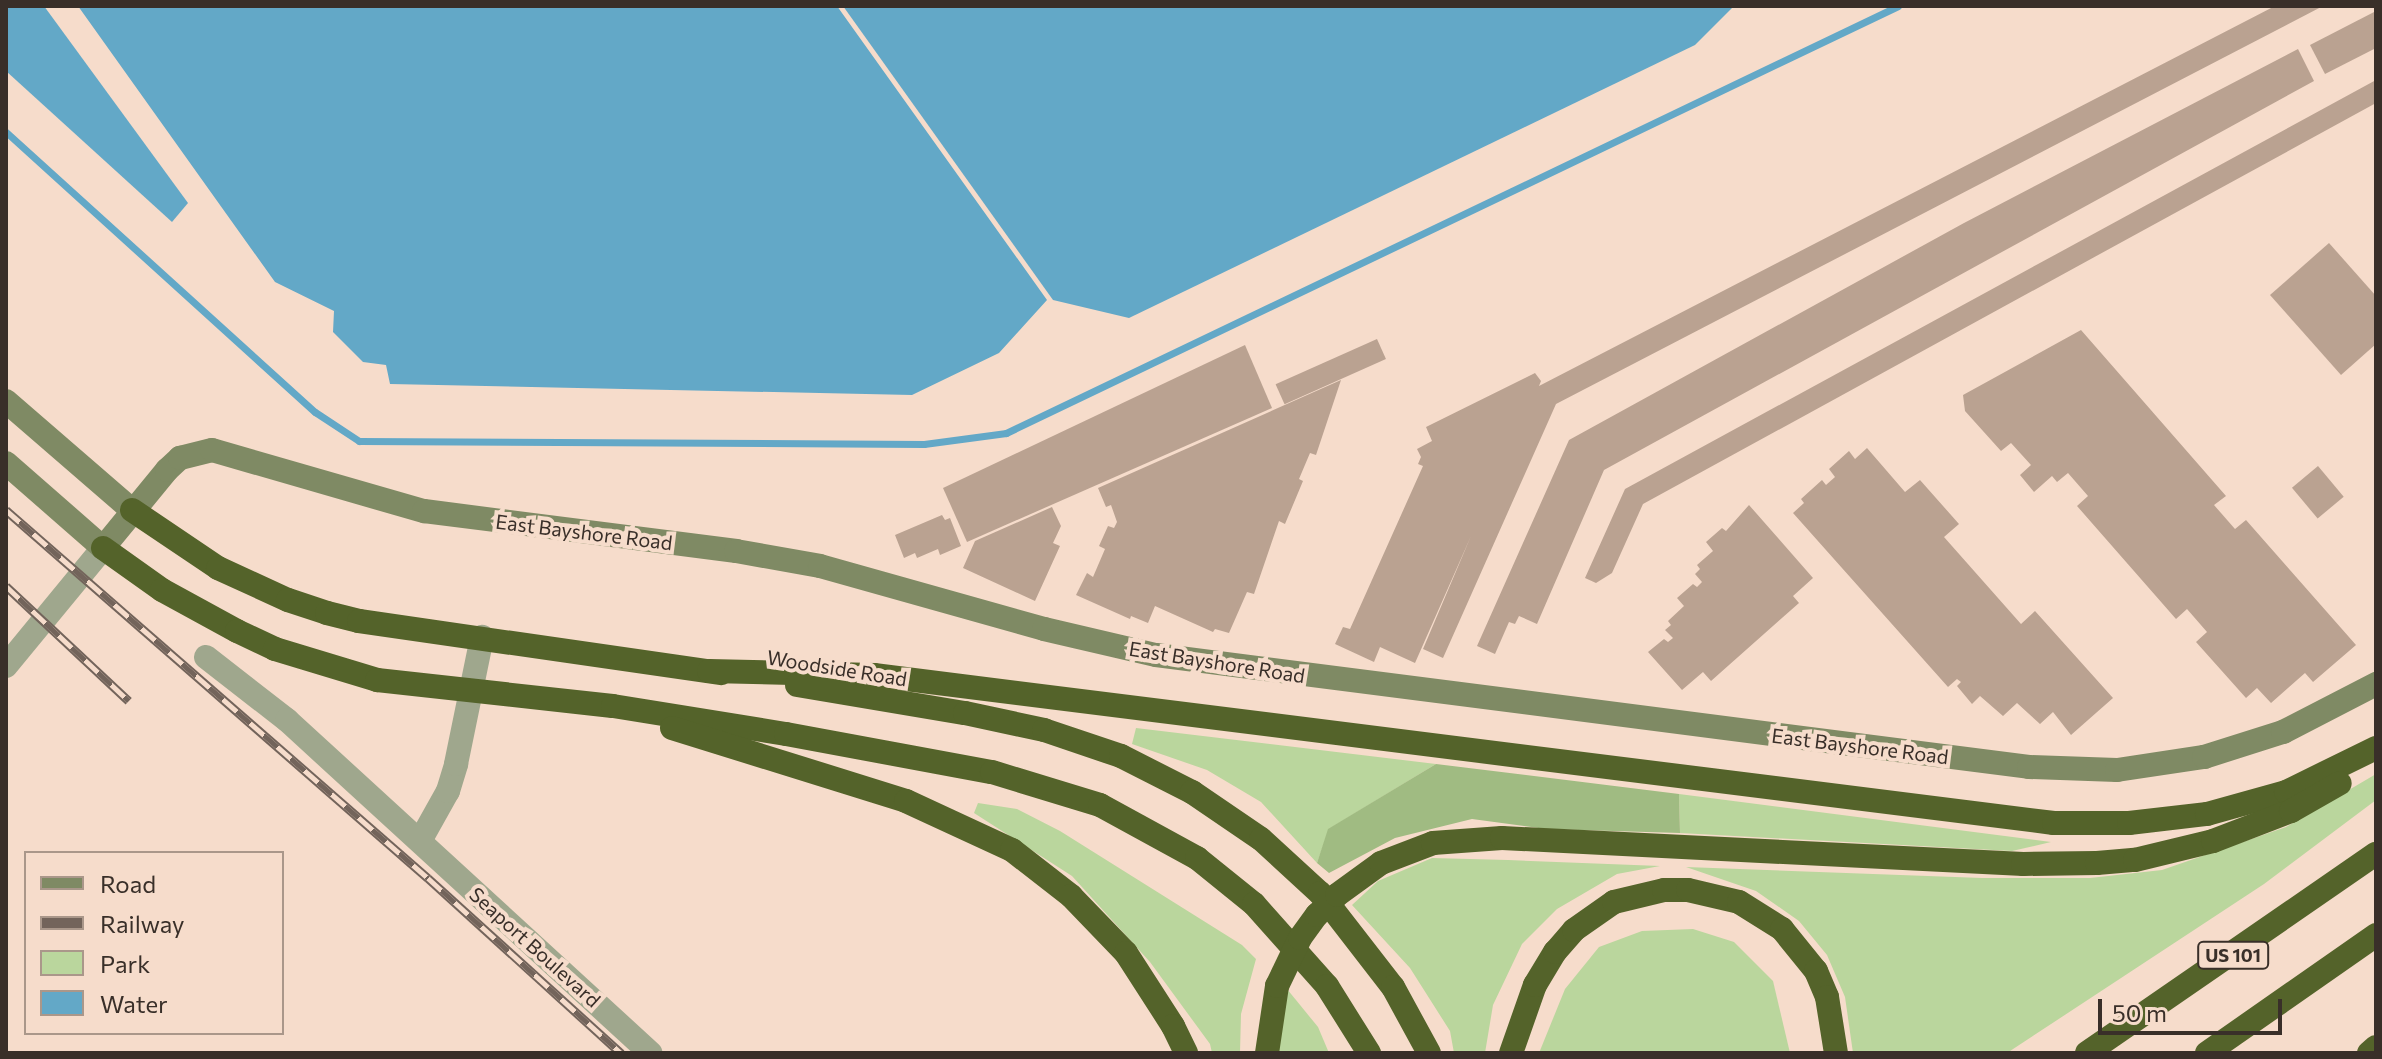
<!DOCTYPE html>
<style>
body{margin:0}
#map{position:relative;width:2382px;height:1059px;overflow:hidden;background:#f6dccb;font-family:Commissioner,sans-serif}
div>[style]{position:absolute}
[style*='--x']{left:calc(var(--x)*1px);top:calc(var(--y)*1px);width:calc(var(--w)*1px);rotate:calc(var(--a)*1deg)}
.green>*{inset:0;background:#bad69d}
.forest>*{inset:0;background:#a0bb82}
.water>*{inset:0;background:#63a8c7}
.stream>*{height:7px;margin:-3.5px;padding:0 3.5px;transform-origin:3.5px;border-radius:3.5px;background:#63a8c7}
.building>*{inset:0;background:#baa291;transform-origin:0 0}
.street>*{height:24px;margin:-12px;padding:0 12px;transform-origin:12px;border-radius:12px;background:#9fa78d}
.secondary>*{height:24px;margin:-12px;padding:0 12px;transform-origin:12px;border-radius:12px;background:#7f8a64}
.highway>*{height:24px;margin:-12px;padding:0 12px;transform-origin:12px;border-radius:12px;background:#54632a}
.rail>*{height:9px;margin-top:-4.5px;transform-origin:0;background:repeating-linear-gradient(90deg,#f6dccb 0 18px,#73645b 0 36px);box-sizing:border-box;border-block:2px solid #73645b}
span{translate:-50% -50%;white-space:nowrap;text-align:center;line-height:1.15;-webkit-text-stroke:8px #f6dccb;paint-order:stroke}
.shield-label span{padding:2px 6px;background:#f6dccb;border:2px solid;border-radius:6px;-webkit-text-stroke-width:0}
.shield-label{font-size:18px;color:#392f29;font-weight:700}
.street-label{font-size:20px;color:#392f29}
.frame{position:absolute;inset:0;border:8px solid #392f29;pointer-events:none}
.legend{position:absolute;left:24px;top:851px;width:260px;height:184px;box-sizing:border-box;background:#f6dccb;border:2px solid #aa978a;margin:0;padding:10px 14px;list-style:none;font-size:24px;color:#392f29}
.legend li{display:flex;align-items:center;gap:16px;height:40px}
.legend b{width:40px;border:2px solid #aa978a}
.scale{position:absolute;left:2098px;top:999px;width:184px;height:36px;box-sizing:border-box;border:4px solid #392f29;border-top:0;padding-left:10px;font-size:24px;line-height:28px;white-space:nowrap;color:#392f29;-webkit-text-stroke:6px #f6dccb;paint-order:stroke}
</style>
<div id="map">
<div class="green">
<i style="clip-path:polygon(1136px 728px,1436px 764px,1329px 829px,1317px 863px,1261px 802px,1207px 770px,1132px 744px)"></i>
<i style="clip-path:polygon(2376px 774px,2376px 800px,2264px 884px,2007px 1053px,1853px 1053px,1845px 997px,1827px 955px,1799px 921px,1756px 891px,1686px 867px,1982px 878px,2090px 878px,2162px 870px,2286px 827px)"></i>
<i style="clip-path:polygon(1679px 794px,2051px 842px,2012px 851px,1680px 833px)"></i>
<i style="clip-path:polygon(978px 803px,1017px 809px,1060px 831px,1242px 945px,1256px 959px,1241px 1014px,1240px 1053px,1212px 1053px,1210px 1044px,1150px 962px,1072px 876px,974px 813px)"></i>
<i style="clip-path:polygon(1432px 858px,1508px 860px,1660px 866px,1617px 874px,1557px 909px,1522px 944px,1493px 1005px,1485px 1053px,1454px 1053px,1450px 1031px,1410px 968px,1352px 905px,1378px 881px)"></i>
<i style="clip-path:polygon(1693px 929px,1734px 942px,1773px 981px,1790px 1053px,1539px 1053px,1565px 989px,1599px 947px,1642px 931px)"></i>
<i style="clip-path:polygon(1287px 989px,1318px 1027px,1329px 1053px,1277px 1053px)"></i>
</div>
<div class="forest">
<i style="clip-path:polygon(1436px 764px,1679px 794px,1680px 833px,1546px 829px,1472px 819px,1395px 838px,1329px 873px,1317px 863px,1328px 829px)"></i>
</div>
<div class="water">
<i style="clip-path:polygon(6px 6px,44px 6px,188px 203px,172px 222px,6px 71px)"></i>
<i style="clip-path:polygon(78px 6px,837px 6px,1047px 300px,999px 353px,912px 395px,390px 384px,386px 365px,363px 362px,333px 332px,334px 311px,275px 282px)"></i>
<i style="clip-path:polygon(843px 6px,1734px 6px,1695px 45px,1129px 318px,1053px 300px)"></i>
</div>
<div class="stream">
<i style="--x:6;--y:132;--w:417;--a:42.2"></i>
<i style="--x:315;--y:412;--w:53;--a:33.4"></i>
<i style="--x:359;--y:441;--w:565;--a:0.3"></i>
<i style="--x:924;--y:444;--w:83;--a:-7.6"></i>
<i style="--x:1006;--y:433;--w:989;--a:-25.58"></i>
</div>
<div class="building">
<i style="clip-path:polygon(2275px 6px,2323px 6px,1556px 404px,1443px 658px,1423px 649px,1471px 536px,1415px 663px,1380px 647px,1374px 662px,1335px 644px,1343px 627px,1350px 629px,1423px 466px,1418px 464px,1421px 457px,1417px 449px,1432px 441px,1426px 427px,1535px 373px,1541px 381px,1539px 386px)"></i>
<i style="clip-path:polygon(2376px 11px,2376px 48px,2325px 74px,2310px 45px)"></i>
<i style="clip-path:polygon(2298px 49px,2314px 81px,1604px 470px,1537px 624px,1519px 616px,1515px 624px,1509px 622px,1495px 654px,1477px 646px,1569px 440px,1964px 223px)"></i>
<i style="clip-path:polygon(2376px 80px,2376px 103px,1643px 504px,1612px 573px,1596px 583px,1585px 578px,1625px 489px)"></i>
<i style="clip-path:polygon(2329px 243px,2376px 296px,2376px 344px,2341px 375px,2270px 295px)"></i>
<i style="clip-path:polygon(2081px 330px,2226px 496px,2214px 505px,2235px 529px,2246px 520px,2356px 645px,2313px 682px,2305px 673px,2271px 703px,2257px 688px,2246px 698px,2196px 642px,2207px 632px,2187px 609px,2176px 619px,2077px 506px,2088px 496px,2068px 473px,2057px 482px,2052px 476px,2034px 492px,2020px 475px,2031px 465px,2011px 443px,2001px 451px,1965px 411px,1963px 395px)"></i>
<i style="left:1377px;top:339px;width:22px;height:111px;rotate:66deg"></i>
<i style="clip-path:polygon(1245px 345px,1272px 408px,967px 542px,943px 488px)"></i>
<i style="clip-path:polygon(1341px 380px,1316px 455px,1310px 453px,1299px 479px,1303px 481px,1285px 524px,1279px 521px,1254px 594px,1247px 592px,1229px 633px,1215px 629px,1213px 632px,1155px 606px,1148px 623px,1131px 616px,1130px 619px,1076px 595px,1087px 573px,1093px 577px,1105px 549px,1099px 546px,1108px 526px,1114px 528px,1117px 522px,1111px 505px,1106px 507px,1098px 488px)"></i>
<i style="clip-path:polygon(1867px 448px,1905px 492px,1920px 480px,1959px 524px,1944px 537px,2021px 624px,2035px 611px,2113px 698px,2071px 735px,2053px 712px,2040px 724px,2017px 703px,2003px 716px,1980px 696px,1972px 704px,1957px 686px,1961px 682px,1957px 679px,1948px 687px,1793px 513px,1804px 503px,1801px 499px,1822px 480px,1826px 485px,1835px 477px,1829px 469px,1849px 451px,1855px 459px)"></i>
<i style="left:2318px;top:466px;width:40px;height:34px;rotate:50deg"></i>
<i style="clip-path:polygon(1749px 505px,1813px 578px,1793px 596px,1799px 603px,1711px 681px,1703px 672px,1682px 690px,1648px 652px,1664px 639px,1668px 642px,1673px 638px,1665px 630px,1671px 625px,1668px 621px,1684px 606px,1677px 598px,1693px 584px,1697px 587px,1702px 582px,1695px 574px,1700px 569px,1697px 565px,1713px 551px,1706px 542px,1722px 528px,1726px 531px)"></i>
<i style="clip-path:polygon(1052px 507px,1061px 526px,1053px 543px,1060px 546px,1035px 601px,963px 568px,975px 541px)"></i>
<i style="clip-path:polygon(942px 515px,945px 520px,950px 518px,961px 546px,940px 555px,938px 549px,917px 558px,915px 553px,904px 558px,895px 535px)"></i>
</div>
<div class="street">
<i style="--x:206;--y:657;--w:103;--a:37.9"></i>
<i style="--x:287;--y:720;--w:493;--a:42.5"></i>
<i style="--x:6;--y:666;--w:153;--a:-50.6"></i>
<i style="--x:420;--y:841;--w:57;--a:-60.8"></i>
<i style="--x:448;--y:791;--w:28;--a:-73"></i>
<i style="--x:456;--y:764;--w:130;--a:-78.4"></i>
</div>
<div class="secondary">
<i style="--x:6;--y:401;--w:167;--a:40.9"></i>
<i style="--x:6;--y:463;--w:129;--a:41.2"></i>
<i style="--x:103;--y:548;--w:101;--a:-50.6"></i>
<i style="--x:167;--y:470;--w:18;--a:-43"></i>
<i style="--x:180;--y:458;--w:33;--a:-14"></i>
<i style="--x:212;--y:450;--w:221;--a:16.1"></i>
<i style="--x:424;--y:511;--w:315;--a:7.3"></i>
<i style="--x:736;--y:551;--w:85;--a:10.1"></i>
<i style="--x:820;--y:566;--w:233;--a:15.7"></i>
<i style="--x:1044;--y:629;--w:115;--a:13.1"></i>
<i style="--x:1156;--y:655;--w:880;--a:7.31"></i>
<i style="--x:2029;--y:767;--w:88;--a:2"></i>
<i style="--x:2117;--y:770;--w:88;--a:-8.5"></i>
<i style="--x:2204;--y:757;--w:83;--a:-17.6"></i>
<i style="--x:2283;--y:732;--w:105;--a:-27.3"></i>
</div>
<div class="highway">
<i style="--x:132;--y:510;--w:104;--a:34"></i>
<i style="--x:218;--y:568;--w:77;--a:24.6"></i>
<i style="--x:288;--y:600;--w:41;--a:18.4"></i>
<i style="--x:327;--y:613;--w:33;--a:14"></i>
<i style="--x:359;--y:621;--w:366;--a:8.2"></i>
<i style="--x:103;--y:548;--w:72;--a:35.4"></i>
<i style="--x:162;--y:590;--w:85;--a:28.7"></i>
<i style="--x:237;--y:631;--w:42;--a:25.3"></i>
<i style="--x:275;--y:649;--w:107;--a:16.9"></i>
<i style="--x:377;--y:680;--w:237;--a:6.3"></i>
<i style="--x:613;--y:706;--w:175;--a:9.2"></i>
<i style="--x:786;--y:734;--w:209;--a:10.5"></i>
<i style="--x:992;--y:772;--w:113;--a:17"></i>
<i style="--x:1100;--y:805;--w:111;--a:28.7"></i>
<i style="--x:1197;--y:858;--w:73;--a:38.9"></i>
<i style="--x:1254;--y:904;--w:110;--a:48.3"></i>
<i style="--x:1327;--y:986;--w:79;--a:57.9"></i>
<i style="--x:709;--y:671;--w:165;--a:1.4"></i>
<i style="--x:874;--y:675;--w:1189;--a:7.15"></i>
<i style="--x:2054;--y:823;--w:75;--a:0"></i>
<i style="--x:2129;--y:823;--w:79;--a:-6.6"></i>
<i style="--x:2207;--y:814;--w:82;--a:-15.6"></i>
<i style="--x:2286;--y:792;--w:100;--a:-26.1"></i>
<i style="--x:797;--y:685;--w:170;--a:9.5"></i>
<i style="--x:965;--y:713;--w:81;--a:12.1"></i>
<i style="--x:1044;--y:730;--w:81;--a:18.7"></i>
<i style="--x:1121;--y:756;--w:80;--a:26.9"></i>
<i style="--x:1192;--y:792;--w:83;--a:34.3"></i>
<i style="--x:1261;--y:839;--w:80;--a:42.5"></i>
<i style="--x:1320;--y:893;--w:119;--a:52.2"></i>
<i style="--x:1393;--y:987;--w:75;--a:61.4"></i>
<i style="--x:672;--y:728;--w:245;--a:17.3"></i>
<i style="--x:906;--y:801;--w:117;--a:24.8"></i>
<i style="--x:1012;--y:850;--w:75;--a:37.9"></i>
<i style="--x:1071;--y:896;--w:79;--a:46"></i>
<i style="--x:1126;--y:953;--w:87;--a:57.2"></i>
<i style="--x:1173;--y:1026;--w:30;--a:64"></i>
<i style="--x:1267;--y:1053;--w:68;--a:-81.5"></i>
<i style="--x:1277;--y:986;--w:53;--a:-64.4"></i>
<i style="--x:1300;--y:938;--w:29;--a:-54"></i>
<i style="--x:1317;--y:915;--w:28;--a:-45"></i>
<i style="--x:1337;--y:895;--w:54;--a:-36"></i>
<i style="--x:1381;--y:863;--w:56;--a:-21"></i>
<i style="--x:1433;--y:843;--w:69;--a:-4.1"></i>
<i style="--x:1502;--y:838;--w:522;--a:2.86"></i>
<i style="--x:2023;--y:864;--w:74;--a:-0.8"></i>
<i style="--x:2097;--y:863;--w:38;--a:-5"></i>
<i style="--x:2135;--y:860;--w:80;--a:-13.7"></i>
<i style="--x:2213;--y:841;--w:84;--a:-21"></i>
<i style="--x:2291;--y:811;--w:56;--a:-29.7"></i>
<i style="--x:1511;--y:1053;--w:72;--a:-70.6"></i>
<i style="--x:1535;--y:985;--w:39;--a:-59"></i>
<i style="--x:1555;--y:952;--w:29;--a:-49"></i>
<i style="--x:1574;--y:930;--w:49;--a:-35"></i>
<i style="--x:1614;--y:902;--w:51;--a:-13.5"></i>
<i style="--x:1664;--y:890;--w:24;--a:0"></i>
<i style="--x:1688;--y:890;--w:52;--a:13.2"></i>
<i style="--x:1739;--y:902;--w:51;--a:32.1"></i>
<i style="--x:1782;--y:929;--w:54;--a:51"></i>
<i style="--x:1816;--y:971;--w:28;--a:67"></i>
<i style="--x:1827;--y:997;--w:57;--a:80.9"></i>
<i style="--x:2087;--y:1053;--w:351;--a:-34.6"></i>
<i style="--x:2207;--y:1053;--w:206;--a:-34.9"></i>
<i style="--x:2369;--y:1053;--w:9;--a:-41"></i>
</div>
<div class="rail">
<i style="--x:6;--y:510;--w:560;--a:41.09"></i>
<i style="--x:428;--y:878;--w:261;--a:42.2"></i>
<i style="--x:6;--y:586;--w:168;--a:43.1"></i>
</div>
<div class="shield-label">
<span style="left:2233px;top:955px">US 101</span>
</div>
<div class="street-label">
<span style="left:584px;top:532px;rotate:7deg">East Bayshore Road</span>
<span style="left:1217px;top:662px;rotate:9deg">East Bayshore Road</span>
<span style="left:837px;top:668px;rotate:9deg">Woodside Road</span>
<span style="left:1860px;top:746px;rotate:7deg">East Bayshore Road</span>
<span style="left:535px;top:947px;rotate:42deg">Seaport Boulevard</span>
</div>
<div class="frame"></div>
<ul class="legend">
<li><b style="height:10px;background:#7f8a64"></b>Road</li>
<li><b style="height:10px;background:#73645b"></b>Railway</li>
<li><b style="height:22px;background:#bad69d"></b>Park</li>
<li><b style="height:22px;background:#63a8c7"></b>Water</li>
</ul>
<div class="scale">50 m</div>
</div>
